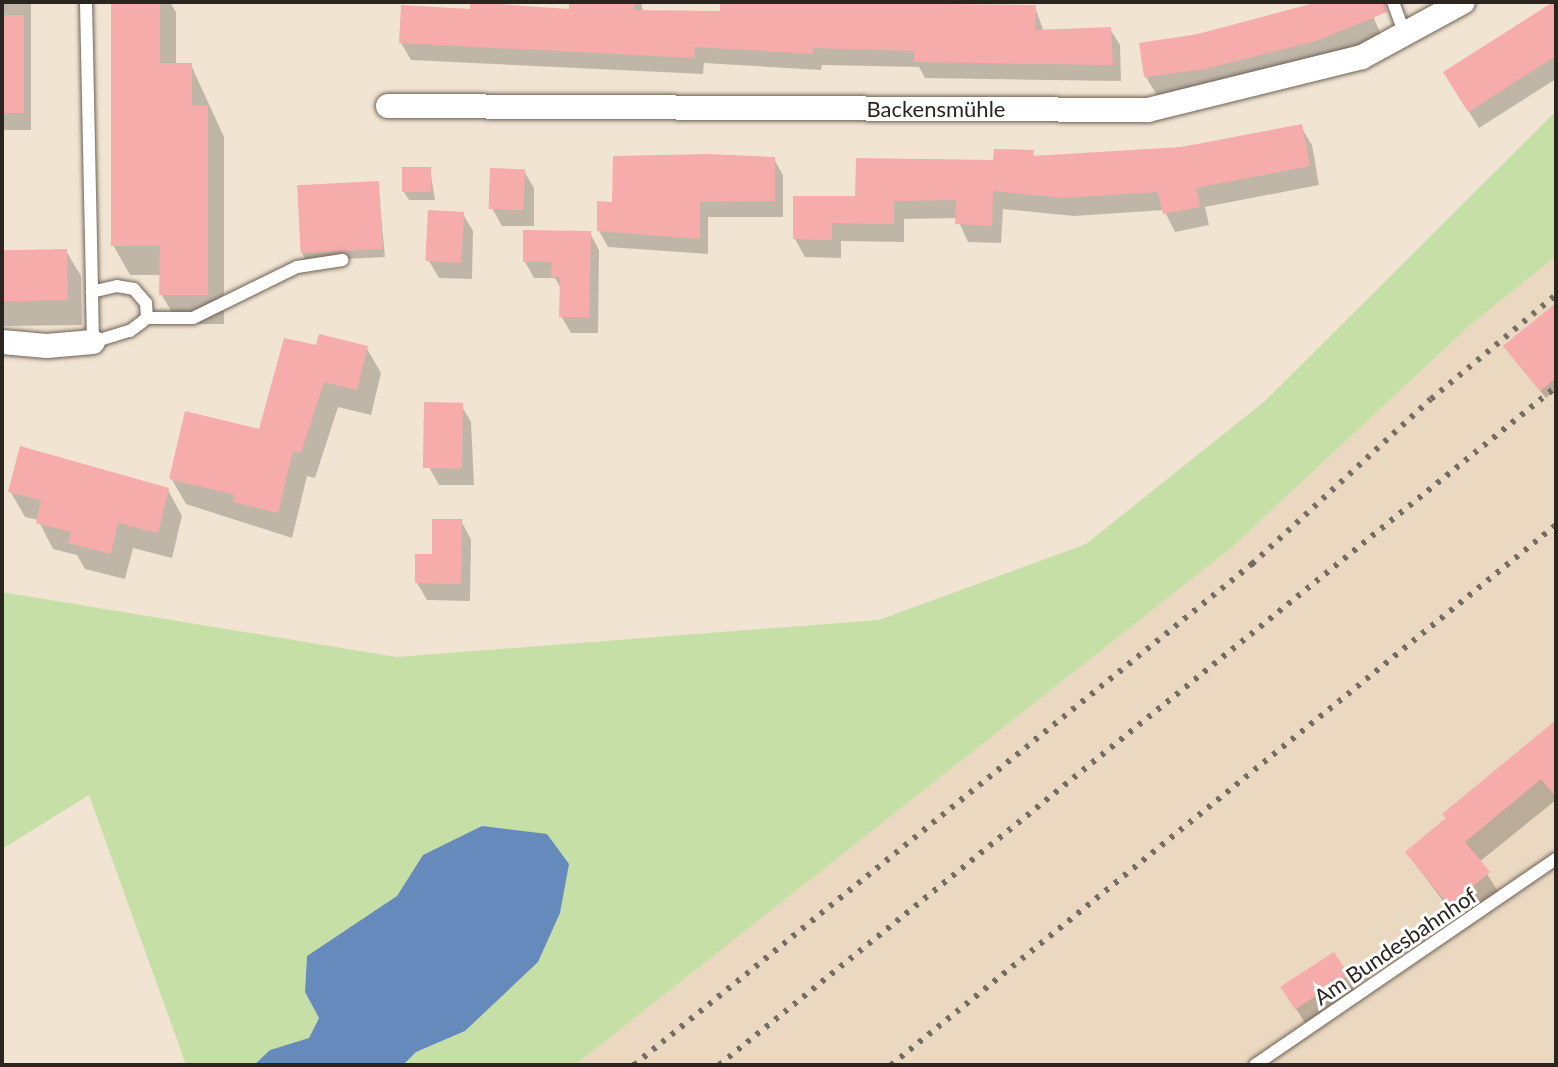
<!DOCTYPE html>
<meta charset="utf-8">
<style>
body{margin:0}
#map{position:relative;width:1558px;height:1067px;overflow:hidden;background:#f1e4d3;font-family:Lato,sans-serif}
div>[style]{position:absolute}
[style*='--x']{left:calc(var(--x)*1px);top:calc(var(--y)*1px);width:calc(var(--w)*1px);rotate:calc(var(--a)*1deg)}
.built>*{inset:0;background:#ead8c1}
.green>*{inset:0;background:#c6dfa7}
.water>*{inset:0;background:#678abd}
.shadow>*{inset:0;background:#0003;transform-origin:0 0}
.building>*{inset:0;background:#f6acaa;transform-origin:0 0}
.roads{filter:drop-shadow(0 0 2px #6d6253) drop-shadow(0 0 2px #6d6253)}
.lane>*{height:12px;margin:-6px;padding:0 6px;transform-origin:6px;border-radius:6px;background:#fff}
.street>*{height:24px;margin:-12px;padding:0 12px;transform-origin:12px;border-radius:12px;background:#fff}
.rail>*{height:6px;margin-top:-3px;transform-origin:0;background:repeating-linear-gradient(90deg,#756d63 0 4px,transparent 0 12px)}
span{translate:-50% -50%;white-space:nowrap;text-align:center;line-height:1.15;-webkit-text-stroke:6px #fff;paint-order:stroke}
.street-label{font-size:22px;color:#2a251f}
.frame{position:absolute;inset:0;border:4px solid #2a251f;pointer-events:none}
</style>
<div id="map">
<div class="built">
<i style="clip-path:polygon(1556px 256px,1556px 1065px,575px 1065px,1231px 548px,1469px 326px)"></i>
</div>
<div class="green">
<i style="clip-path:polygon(1556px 111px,1556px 256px,1469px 326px,1231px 548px,575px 1065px,403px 1065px,416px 1052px,465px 1031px,423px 855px,398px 896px,307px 956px,305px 992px,319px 1018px,309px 1038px,270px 1050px,254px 1065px,186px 1065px,89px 795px,2px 849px,2px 592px,396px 657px,879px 620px,1086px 544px,1265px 401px)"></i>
</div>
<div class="water">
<i style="clip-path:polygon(482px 826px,547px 834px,569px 864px,560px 913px,538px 962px,465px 1031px,416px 1052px,403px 1065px,254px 1065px,270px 1050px,309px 1038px,319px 1018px,305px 992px,307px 956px,397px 896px,423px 855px)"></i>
</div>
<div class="shadow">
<i style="left:2px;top:2px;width:29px;height:128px"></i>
<i style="clip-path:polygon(113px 2px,170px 2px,176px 12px,176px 65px,191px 65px,224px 137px,224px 324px,179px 324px,161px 294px,161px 275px,130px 275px,113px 245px)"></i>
<i style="clip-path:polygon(472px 2px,571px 11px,571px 2px,641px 2px,643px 12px,722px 14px,784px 2px,1035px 7px,1044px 32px,1110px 29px,1120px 45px,1121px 81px,925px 78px,919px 67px,822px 65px,821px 70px,704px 63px,703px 74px,411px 60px,401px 43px,472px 11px)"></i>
<i style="clip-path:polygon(1323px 2px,1367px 2px,1385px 44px,1161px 102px,1146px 77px,1198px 36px)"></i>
<i style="clip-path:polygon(1556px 3px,1556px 79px,1479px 128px,1445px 73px)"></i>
<i style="clip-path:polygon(1301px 127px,1312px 145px,1319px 185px,1205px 207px,1209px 225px,1175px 232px,1164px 210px,1074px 216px,1003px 209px,1001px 243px,968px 242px,957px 218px,904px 219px,904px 242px,841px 241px,841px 258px,805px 257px,795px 239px,857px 198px,1032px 152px,1035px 158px,1181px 149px)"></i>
<i style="clip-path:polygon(774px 159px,783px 175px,783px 217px,708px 217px,708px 254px,608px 247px,599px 231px,614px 204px)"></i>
<i style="clip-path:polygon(430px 169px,435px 200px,409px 200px,404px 192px)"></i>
<i style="clip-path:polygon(524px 171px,534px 188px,534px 226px,502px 226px,492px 208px)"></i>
<i style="clip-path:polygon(378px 183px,385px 257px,306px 261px,302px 253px)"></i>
<i style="clip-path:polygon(463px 214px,473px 231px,472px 279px,439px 278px,429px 261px)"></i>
<i style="clip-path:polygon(590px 233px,599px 250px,598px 333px,571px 333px,561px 316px,562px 290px,555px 278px,534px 278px,525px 262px)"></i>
<i style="clip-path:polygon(66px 251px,81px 276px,82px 325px,2px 326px,2px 252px)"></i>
<i style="clip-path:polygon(1556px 306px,1556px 390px,1546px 398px,1505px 347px)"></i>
<i style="clip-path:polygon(366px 347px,381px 373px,371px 415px,338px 407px,315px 478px,307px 476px,292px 538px,186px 504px,171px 478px,261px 431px,318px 348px)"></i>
<i style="clip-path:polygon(461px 405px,471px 422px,474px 485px,439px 485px,429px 467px)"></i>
<i style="clip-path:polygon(168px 490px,182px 516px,172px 558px,133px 548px,125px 579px,85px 569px,77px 555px,53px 549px,38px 520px,25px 517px,10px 491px)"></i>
<i style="clip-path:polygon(461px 521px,471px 539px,470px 601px,427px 600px,417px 583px)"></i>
<i style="clip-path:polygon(1556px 722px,1556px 800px,1479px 862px,1500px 894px,1462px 926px,1407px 853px)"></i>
<i style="clip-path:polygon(1334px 955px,1357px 994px,1307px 1026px,1293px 1004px)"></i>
</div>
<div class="building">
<i style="clip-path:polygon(111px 2px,160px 2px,160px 63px,192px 63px,192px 105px,208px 106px,208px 295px,159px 295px,160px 246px,111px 246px)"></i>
<i style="clip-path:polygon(470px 2px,569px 9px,569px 2px,634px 2px,634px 10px,720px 11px,720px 2px,1036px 5px,1035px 30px,1111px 27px,1113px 65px,914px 62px,914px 51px,813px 48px,813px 54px,695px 47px,694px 58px,399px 43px,401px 5px,470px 9px)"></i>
<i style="clip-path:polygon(1318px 2px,1384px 2px,1387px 12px,1316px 41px,1205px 69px,1144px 77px,1139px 43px,1198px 34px)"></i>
<i style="clip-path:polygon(1553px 2px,1556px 56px,1468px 112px,1443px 72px)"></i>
<i style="left:2px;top:15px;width:22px;height:98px"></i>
<i style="clip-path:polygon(1302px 124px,1310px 166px,1196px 188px,1200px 207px,1163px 214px,1158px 192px,1062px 198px,993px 191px,992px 226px,955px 224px,956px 200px,894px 201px,894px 224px,832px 223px,832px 240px,793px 239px,793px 196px,855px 196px,856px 158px,993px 160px,994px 149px,1034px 150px,1033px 156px,1181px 147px)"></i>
<i style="clip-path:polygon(709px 154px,775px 157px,775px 201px,700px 202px,700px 239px,597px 231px,597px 201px,612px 202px,613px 156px)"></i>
<i style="left:402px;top:167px;width:29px;height:25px"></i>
<i style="left:490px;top:168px;width:35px;height:41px;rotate:2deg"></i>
<i style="left:379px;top:181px;width:68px;height:82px;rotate:87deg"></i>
<i style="left:428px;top:210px;width:36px;height:51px;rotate:3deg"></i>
<i style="clip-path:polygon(523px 230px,591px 231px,589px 317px,559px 317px,560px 277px,551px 277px,552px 262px,523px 262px)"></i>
<i style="left:67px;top:249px;width:51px;height:65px;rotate:89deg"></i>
<i style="clip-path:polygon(1556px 303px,1556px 378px,1540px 391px,1503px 346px)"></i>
<i style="clip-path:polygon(319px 334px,368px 346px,357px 390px,324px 382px,301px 453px,293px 451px,278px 513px,233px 502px,235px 495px,169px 479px,185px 411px,259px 429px,284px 338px,316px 345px)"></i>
<i style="left:424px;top:402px;width:39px;height:66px;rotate:1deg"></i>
<i style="clip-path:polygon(20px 446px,169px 488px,158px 533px,118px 523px,111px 554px,68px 543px,71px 532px,36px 523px,41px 500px,8px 492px)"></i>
<i style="clip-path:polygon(432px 519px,462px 519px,461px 584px,415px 583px,415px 554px,432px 554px)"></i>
<i style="clip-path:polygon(1556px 720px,1556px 797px,1541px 779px,1465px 842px,1490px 872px,1449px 906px,1405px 852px,1446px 818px,1442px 814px)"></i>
<i style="left:1334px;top:952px;width:27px;height:64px;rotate:57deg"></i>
</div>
<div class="roads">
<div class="lane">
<i style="--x:86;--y:2;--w:290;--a:88.8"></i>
<i style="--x:1393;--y:2;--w:35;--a:70"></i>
<i style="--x:147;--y:318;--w:15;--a:-94"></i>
<i style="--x:146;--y:303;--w:18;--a:-131"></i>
<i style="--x:134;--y:289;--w:17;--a:-170"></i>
<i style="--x:117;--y:286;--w:26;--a:167"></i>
<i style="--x:92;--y:292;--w:50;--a:88.9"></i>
<i style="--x:93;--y:342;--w:39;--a:-17"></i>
<i style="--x:130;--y:331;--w:21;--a:-37"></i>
<i style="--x:147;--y:318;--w:46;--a:0"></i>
<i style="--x:193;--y:318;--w:116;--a:-26.1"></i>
<i style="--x:297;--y:267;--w:46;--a:-8.8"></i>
<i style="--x:1255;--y:1065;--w:365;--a:-34.4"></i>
</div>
<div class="street">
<i style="--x:388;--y:106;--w:760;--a:0.3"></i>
<i style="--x:1148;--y:110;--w:220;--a:-13.9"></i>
<i style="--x:1362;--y:57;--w:115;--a:-28.6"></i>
<i style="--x:2;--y:342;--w:45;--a:5.1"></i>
<i style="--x:47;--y:346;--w:46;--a:-5"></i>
</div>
</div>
<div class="rail">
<i style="--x:634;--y:1065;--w:796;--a:-39.03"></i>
<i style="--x:1252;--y:564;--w:243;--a:-42.7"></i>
<i style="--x:1431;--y:399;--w:163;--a:-39.8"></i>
<i style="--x:719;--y:1065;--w:1077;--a:-39.01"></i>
<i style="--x:891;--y:1065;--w:857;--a:-39.08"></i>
</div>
<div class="street-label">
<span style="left:936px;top:109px">Backensmühle</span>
<span style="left:1395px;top:946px;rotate:-34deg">Am Bundesbahnhof</span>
</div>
<div class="frame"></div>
</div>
